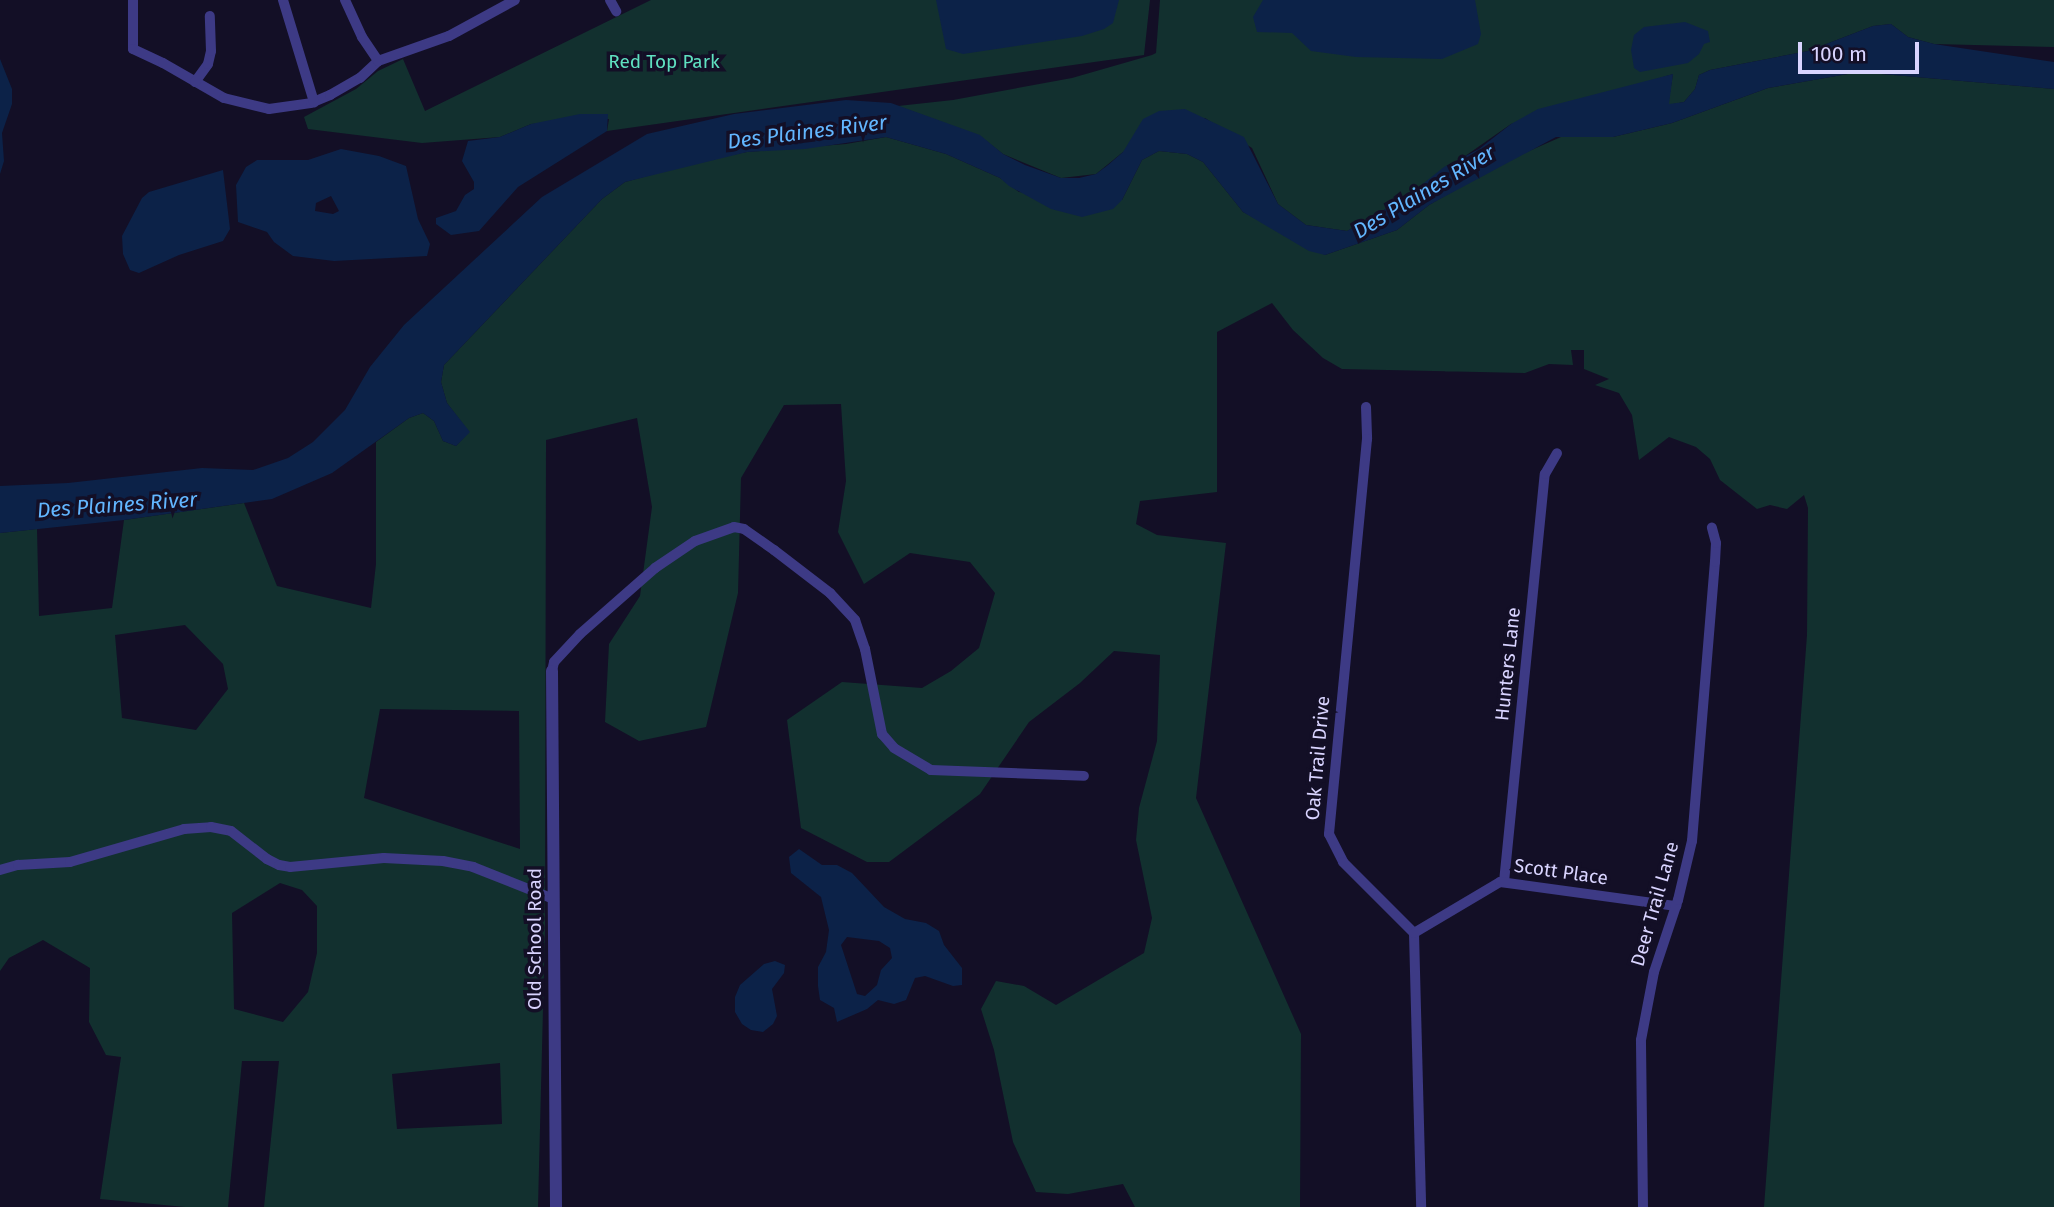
<!DOCTYPE html>
<style>
body{margin:0}
#map{position:relative;width:2054px;height:1207px;overflow:hidden;background:#130f26;font-family:"Fira Sans",sans-serif}
div>[style]{position:absolute}
[style*='--x']{left:calc(var(--x)*1px);top:calc(var(--y)*1px);width:calc(var(--w)*1px);rotate:calc(var(--a)*1deg)}
.green>*{inset:0;background:#12302f}
.water>*{inset:0;background:#0c2248}
.minor>*{height:10px;margin:-5px;padding:0 5px;transform-origin:5px;border-radius:5px;background:#3d3a85}
.tertiary>*{height:12px;margin:-6px;padding:0 6px;transform-origin:6px;border-radius:6px;background:#3d3a85}
span{translate:-50% -50%;white-space:nowrap;text-align:center;line-height:1.15;-webkit-text-stroke:7px #130f26;paint-order:stroke}
.park-label{font-size:19px;color:#5fe0c0}
.street-label{font-size:19px;color:#d9d4ff}
.water-label{font-size:21px;color:#62b6ff;font-style:italic}
.scale{position:absolute;left:1798px;top:42px;width:121px;height:32px;box-sizing:border-box;border:4px solid #d9d4ff;border-top:0;padding-left:9px;font-size:21px;line-height:24px;white-space:nowrap;color:#d9d4ff;-webkit-text-stroke:5px #130f26;paint-order:stroke}
</style>
<div id="map">
<div class="green">
<i style="clip-path:polygon(651px 0,1150px 0,1144px 55px,607px 131px,609px 119px,531px 124px,500px 137px,422px 143px,308px 129px,304px 117px,356px 89px,378px 71px,403px 59px,425px 111px)"></i>
<i style="clip-path:polygon(1160px 0,2054px 0,2054px 47px,1934px 44px,1908px 37px,1891px 24px,1873px 26px,1808px 51px,1710px 70px,1699px 75px,1695px 89px,1684px 102px,1668px 105px,1673px 74px,1511px 124px,1405px 198px,1347px 231px,1306px 225px,1278px 204px,1252px 148px,1205px 118px,1123px 152px,1096px 174px,1061px 178px,1003px 154px,980px 136px,898px 106px,953px 100px,1072px 78px,1152px 55px,1156px 53px)"></i>
<i style="clip-path:polygon(evenodd,1859px 72px,2054px 89px,2054px 1207px,1764px 1207px,1807px 635px,1808px 508px,1804px 495px,1787px 509px,1770px 505px,1757px 509px,1720px 480px,1710px 459px,1696px 447px,1669px 437px,1639px 460px,1632px 415px,1619px 393px,1595px 385px,1609px 379px,1584px 369px,1584px 350px,1571px 350px,1573px 365px,1549px 364px,1525px 373px,1342px 369px,1323px 358px,1293px 330px,1272px 303px,1217px 332px,1217px 492px,1140px 501px,1136px 524px,1157px 535px,1226px 543px,1196px 798px,1301px 1034px,1300px 1207px,1135px 1207px,1123px 1184px,1068px 1194px,1036px 1192px,1013px 1142px,994px 1050px,981px 1009px,996px 981px,1024px 986px,1056px 1005px,1144px 953px,1152px 918px,1136px 840px,1139px 808px,1157px 741px,1160px 655px,1114px 651px,1080px 683px,1029px 722px,980px 794px,889px 862px,867px 862px,801px 828px,787px 720px,842px 682px,922px 688px,951px 671px,979px 648px,995px 593px,970px 562px,910px 553px,864px 584px,838px 532px,846px 481px,841px 404px,784px 405px,741px 478px,738px 593px,706px 727px,639px 741px,605px 722px,609px 644px,640px 596px,652px 507px,637px 418px,546px 440px,545px 930px,538px 1207px,264px 1207px,279px 1061px,242px 1061px,228px 1207px,185px 1207px,100px 1199px,121px 1057px,106px 1055px,89px 1022px,90px 968px,43px 940px,9px 958px,0 971px,0 533px,37px 529px,39px 616px,112px 608px,124px 520px,244px 503px,277px 586px,371px 608px,376px 564px,376px 442px,409px 418px,423px 413px,434px 421px,443px 441px,456px 446px,469px 432px,447px 403px,441px 382px,444px 365px,602px 199px,625px 182px,706px 160px,747px 152px,846px 144px,886px 137px,946px 154px,1000px 178px,1019px 192px,1122px 200px,1142px 160px,1159px 151px,1187px 154px,1203px 162px,1243px 212px,1325px 255px,1397px 230px,1429px 205px,1506px 161px,1561px 137px,1613px 137px,1672px 123px,1768px 88px,1859px 72px,185px 625px,223px 664px,228px 689px,196px 730px,122px 718px,115px 635px,185px 625px,1859px 72px,380px 709px,519px 711px,520px 849px,364px 798px,380px 709px,1859px 72px,280px 883px,302px 890px,317px 906px,317px 953px,308px 992px,283px 1022px,234px 1009px,232px 913px,280px 883px,1859px 72px,500px 1063px,502px 1124px,397px 1129px,392px 1074px,500px 1063px)"></i>
</div>
<div class="water">
<i style="clip-path:polygon(936px 0,1119px 0,1113px 23px,1104px 29px,1082px 36px,963px 54px,946px 49px)"></i>
<i style="clip-path:polygon(1263px 0,1475px 0,1481px 34px,1478px 44px,1442px 59px,1356px 57px,1311px 51px,1292px 33px,1257px 32px,1253px 17px)"></i>
<i style="clip-path:polygon(1685px 22px,1708px 31px,1710px 42px,1704px 44px,1699px 54px,1688px 63px,1640px 72px,1634px 68px,1631px 50px,1634px 35px,1644px 27px)"></i>
<i style="clip-path:polygon(1891px 24px,1908px 37px,1934px 44px,2054px 62px,2054px 89px,1859px 72px,1768px 88px,1672px 123px,1613px 137px,1556px 137px,1429px 205px,1397px 230px,1325px 255px,1309px 251px,1243px 212px,1203px 162px,1187px 154px,1159px 151px,1142px 160px,1122px 200px,1113px 209px,1082px 217px,1051px 209px,1009px 186px,1000px 178px,946px 154px,886px 137px,805px 149px,747px 152px,625px 182px,602px 199px,444px 365px,441px 382px,447px 403px,470px 432px,456px 446px,443px 441px,434px 421px,423px 413px,409px 418px,332px 473px,272px 499px,124px 520px,0 533px,0 486px,68px 483px,202px 468px,253px 470px,288px 458px,313px 442px,345px 410px,370px 367px,404px 325px,542px 197px,647px 134px,734px 114px,846px 100px,891px 103px,980px 135px,1003px 154px,1025px 165px,1061px 178px,1079px 178px,1096px 174px,1108px 165px,1123px 152px,1143px 119px,1159px 111px,1185px 109px,1244px 137px,1278px 204px,1306px 225px,1347px 231px,1405px 198px,1444px 167px,1479px 149px,1511px 124px,1538px 109px,1673px 74px,1669px 104px,1684px 102px,1695px 89px,1699px 75px,1710px 70px,1808px 51px,1873px 26px)"></i>
<i style="clip-path:polygon(0 59px,12px 89px,12px 104px,2px 133px,4px 161px,0 174px)"></i>
<i style="clip-path:polygon(580px 114px,608px 114px,607px 131px,518px 187px,479px 231px,451px 235px,436px 224px,436px 218px,456px 211px,465px 195px,474px 189px,474px 182px,462px 161px,468px 141px,500px 137px,531px 124px)"></i>
<i style="clip-path:polygon(evenodd,341px 149px,379px 156px,406px 166px,418px 219px,430px 244px,427px 256px,334px 261px,293px 256px,274px 242px,267px 232px,238px 222px,236px 185px,246px 167px,257px 160px,308px 160px,341px 149px,331px 196px,339px 211px,333px 214px,315px 211px,316px 203px,331px 196px)"></i>
<i style="clip-path:polygon(223px 170px,230px 229px,223px 241px,179px 255px,139px 273px,130px 270px,123px 254px,122px 236px,142px 198px,149px 192px)"></i>
<i style="clip-path:polygon(evenodd,799px 849px,822px 865px,837px 865px,852px 873px,884px 907px,905px 919px,926px 923px,939px 931px,944px 945px,962px 968px,962px 985px,953px 986px,925px 976px,915px 978px,906px 1000px,894px 1004px,878px 1000px,867px 1009px,837px 1022px,834px 1008px,820px 1000px,818px 986px,818px 967px,826px 952px,829px 930px,821px 897px,791px 873px,789px 857px,799px 849px,847px 937px,879px 941px,890px 948px,892px 958px,881px 970px,877px 985px,865px 996px,857px 994px,841px 945px,847px 937px)"></i>
<i style="clip-path:polygon(775px 961px,785px 965px,784px 973px,772px 989px,777px 1016px,773px 1024px,763px 1032px,751px 1030px,742px 1024px,735px 1012px,735px 997px,740px 985px,764px 964px)"></i>
</div>
<div class="minor">
<i style="--x:133;--y:0;--w:49;--a:90"></i>
<i style="--x:133;--y:49;--w:33;--a:25"></i>
<i style="--x:163;--y:63;--w:70;--a:29.8"></i>
<i style="--x:224;--y:98;--w:46;--a:13.7"></i>
<i style="--x:269;--y:109;--w:42;--a:-8.1"></i>
<i style="--x:311;--y:103;--w:21;--a:-23"></i>
<i style="--x:330;--y:95;--w:34;--a:-30"></i>
<i style="--x:360;--y:78;--w:25;--a:-43"></i>
<i style="--x:378;--y:61;--w:75;--a:-19.4"></i>
<i style="--x:449;--y:36;--w:75;--a:-28.6"></i>
<i style="--x:283;--y:0;--w:107;--a:73.1"></i>
<i style="--x:345;--y:0;--w:41;--a:65.3"></i>
<i style="--x:362;--y:37;--w:29;--a:56"></i>
<i style="--x:610;--y:0;--w:13;--a:61"></i>
<i style="--x:195;--y:82;--w:22;--a:-54"></i>
<i style="--x:208;--y:64;--w:13;--a:-77"></i>
<i style="--x:211;--y:51;--w:35;--a:-92"></i>
<i style="--x:1366;--y:407;--w:32;--a:88"></i>
<i style="--x:1367;--y:439;--w:397;--a:95.5"></i>
<i style="--x:1329;--y:834;--w:31;--a:63"></i>
<i style="--x:1343;--y:862;--w:100;--a:45"></i>
<i style="--x:1414;--y:933;--w:274;--a:88.5"></i>
<i style="--x:552;--y:671;--w:9;--a:-77"></i>
<i style="--x:554;--y:662;--w:38;--a:-47"></i>
<i style="--x:580;--y:634;--w:100;--a:-41.3"></i>
<i style="--x:655;--y:568;--w:48;--a:-34"></i>
<i style="--x:695;--y:541;--w:41;--a:-19.7"></i>
<i style="--x:734;--y:527;--w:10;--a:11"></i>
<i style="--x:744;--y:529;--w:37;--a:35"></i>
<i style="--x:774;--y:550;--w:71;--a:37.5"></i>
<i style="--x:830;--y:593;--w:37;--a:47"></i>
<i style="--x:855;--y:620;--w:31;--a:71"></i>
<i style="--x:865;--y:649;--w:87;--a:78.7"></i>
<i style="--x:882;--y:734;--w:18;--a:49"></i>
<i style="--x:894;--y:748;--w:43;--a:30.7"></i>
<i style="--x:931;--y:770;--w:153;--a:2.2"></i>
<i style="--x:0;--y:870;--w:19;--a:-16"></i>
<i style="--x:18;--y:865;--w:52;--a:-3.3"></i>
<i style="--x:70;--y:862;--w:119;--a:-16.1"></i>
<i style="--x:184;--y:829;--w:27;--a:-4"></i>
<i style="--x:211;--y:827;--w:20;--a:11"></i>
<i style="--x:231;--y:831;--w:46;--a:37.9"></i>
<i style="--x:267;--y:859;--w:13;--a:27"></i>
<i style="--x:279;--y:865;--w:11;--a:10"></i>
<i style="--x:290;--y:867;--w:94;--a:-5.5"></i>
<i style="--x:384;--y:858;--w:59;--a:2.9"></i>
<i style="--x:443;--y:861;--w:31;--a:11"></i>
<i style="--x:473;--y:867;--w:87;--a:21.6"></i>
<i style="--x:1504;--y:882;--w:410;--a:-84.3"></i>
<i style="--x:1545;--y:474;--w:24;--a:-60"></i>
<i style="--x:1414;--y:933;--w:100;--a:-30.7"></i>
<i style="--x:1500;--y:882;--w:178;--a:7.8"></i>
<i style="--x:1643;--y:1207;--w:167;--a:-90.7"></i>
<i style="--x:1641;--y:1040;--w:69;--a:-79.2"></i>
<i style="--x:1654;--y:972;--w:76;--a:-71.6"></i>
<i style="--x:1678;--y:900;--w:61;--a:-76.7"></i>
<i style="--x:1692;--y:841;--w:280;--a:-85.3"></i>
<i style="--x:1715;--y:562;--w:19;--a:-87"></i>
<i style="--x:1716;--y:543;--w:16;--a:-105"></i>
</div>
<div class="tertiary">
<i style="--x:552;--y:671;--w:536;--a:89.57"></i>
</div>
<div class="park-label">
<span style="left:664px;top:62px">Red Top Park</span>
</div>
<div class="street-label">
<span style="left:1508px;top:664px;rotate:-84deg">Hunters Lane</span>
<span style="left:1318px;top:758px;rotate:-85deg">Oak Trail Drive</span>
<span style="left:1561px;top:872px;rotate:8deg">Scott Place</span>
<span style="left:1655px;top:904px;rotate:-74deg">Deer Trail Lane</span>
<span style="left:535px;top:939px;rotate:-90deg">Old School Road</span>
</div>
<div class="water-label">
<span style="left:807px;top:132px;rotate:-7deg">Des Plaines River</span>
<span style="left:1424px;top:192px;rotate:-31deg">Des Plaines River</span>
<span style="left:117px;top:505px;rotate:-4deg">Des Plaines River</span>
</div>
<div class="scale">100 m</div>
</div>
